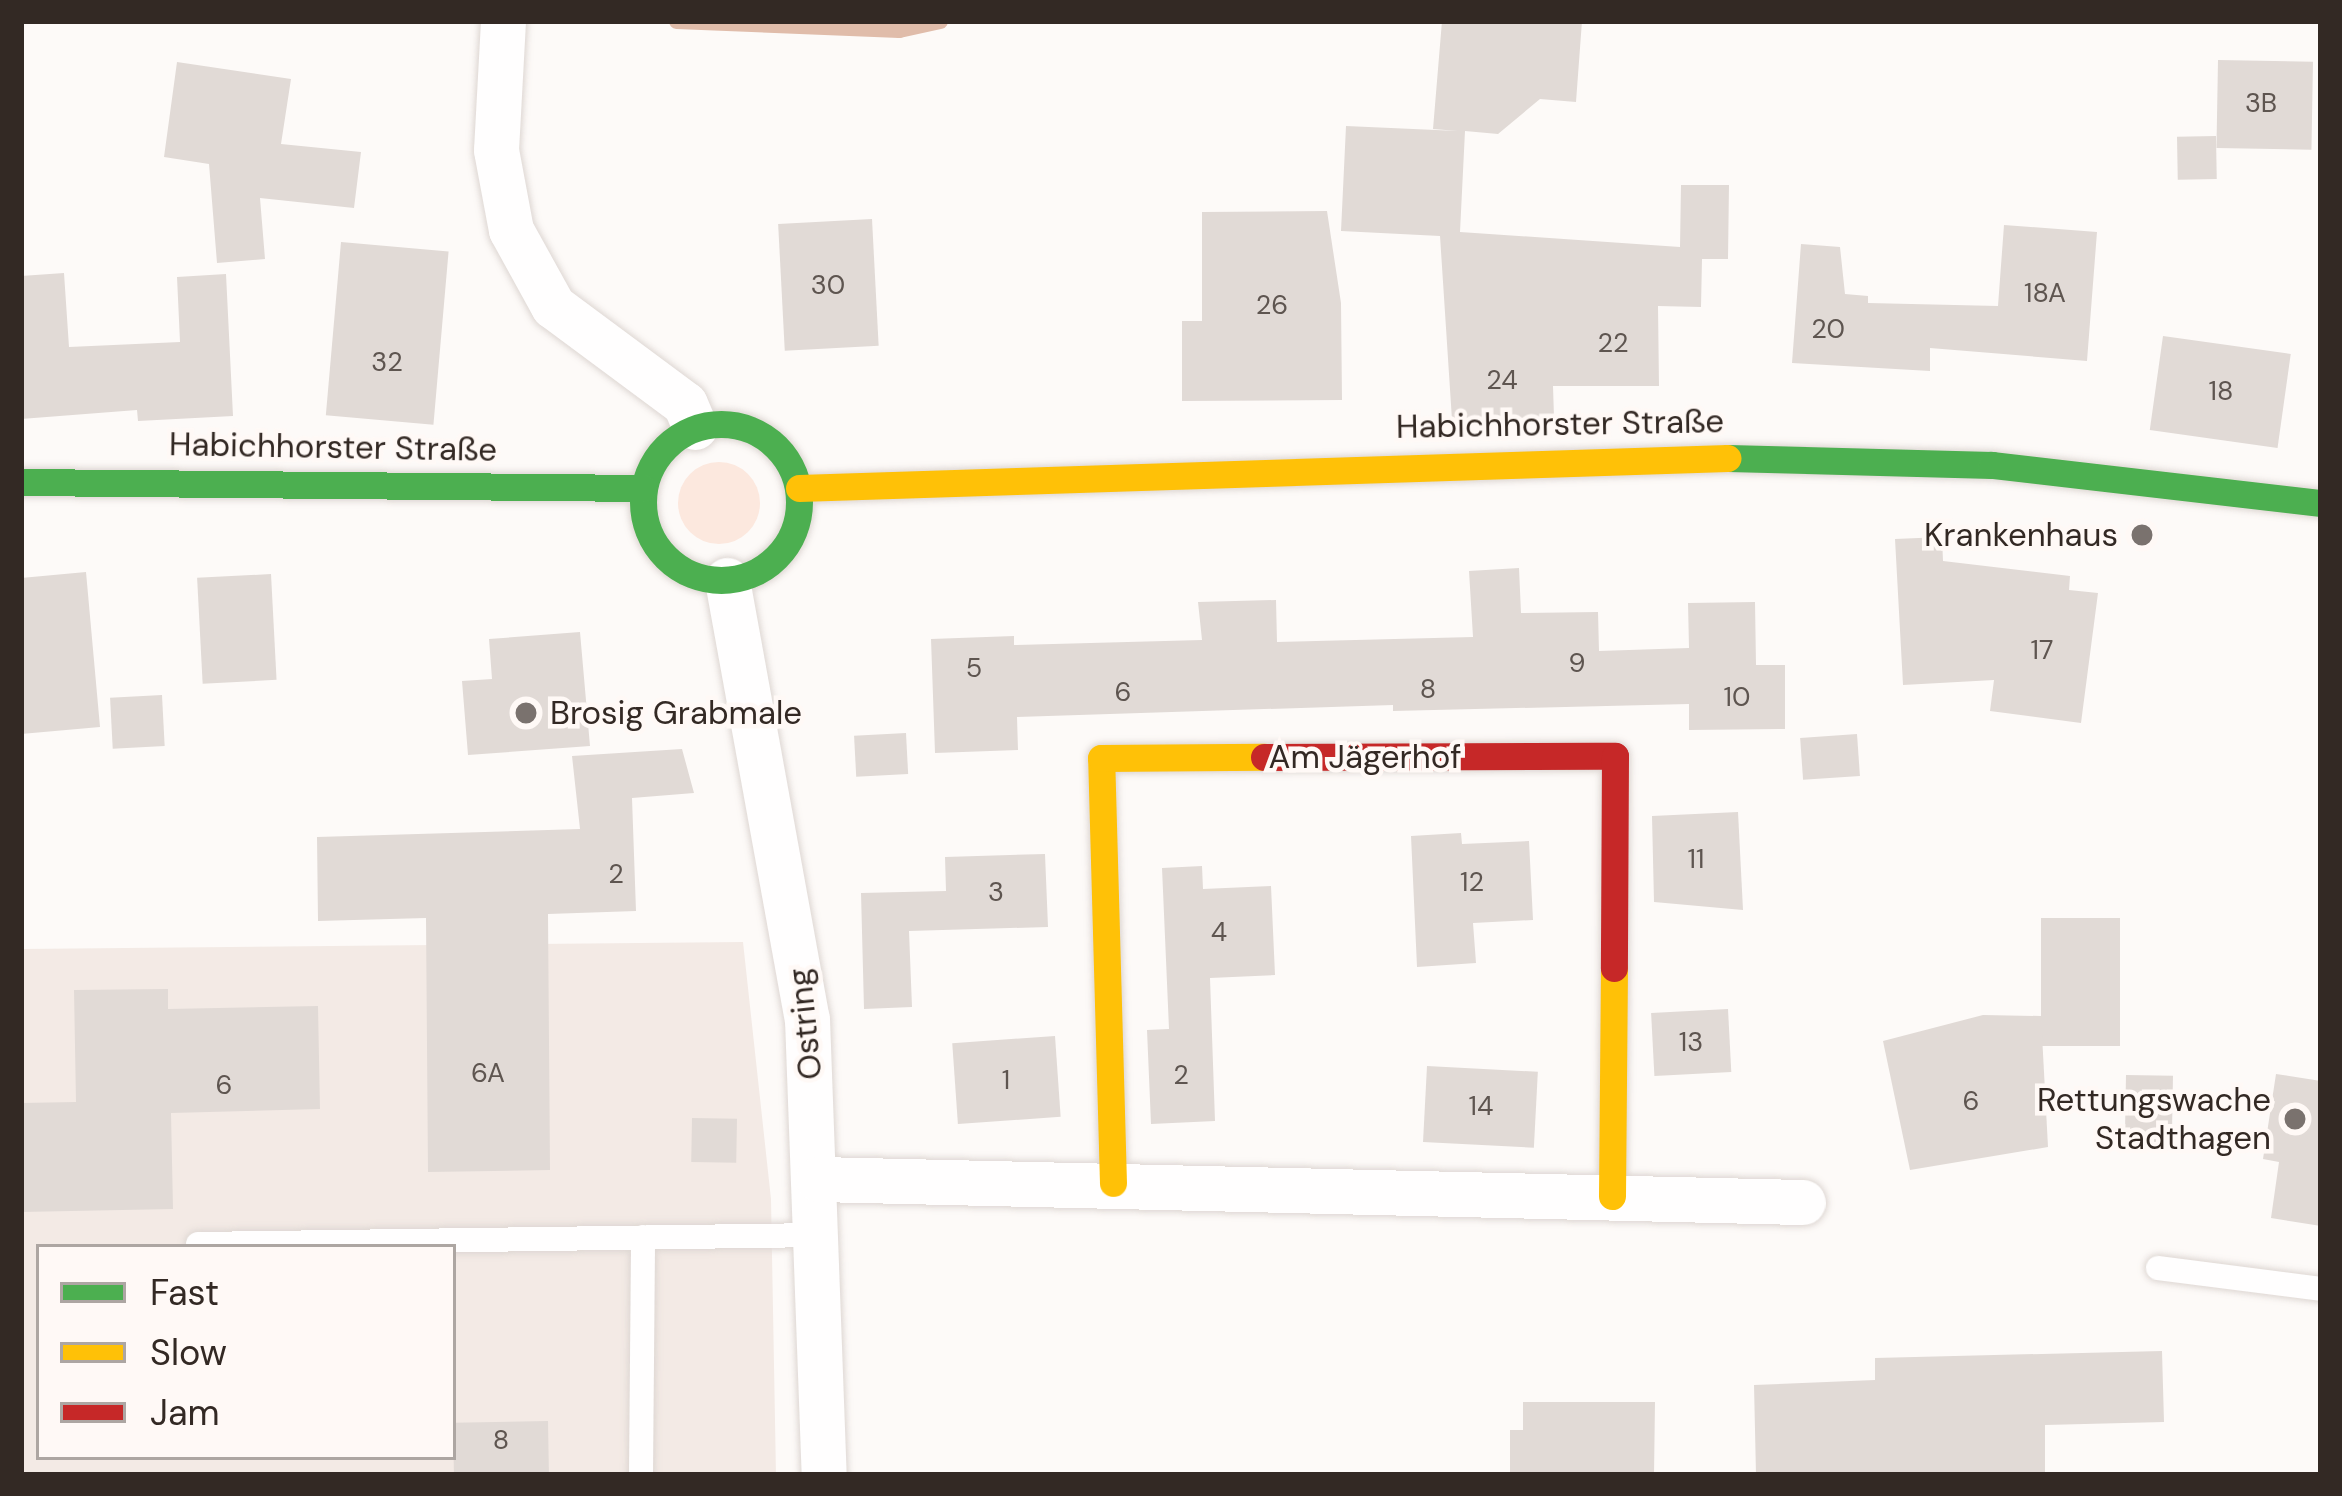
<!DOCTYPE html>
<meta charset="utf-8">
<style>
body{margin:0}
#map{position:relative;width:2342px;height:1496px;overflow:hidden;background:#fdfaf8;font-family:"DM Sans",sans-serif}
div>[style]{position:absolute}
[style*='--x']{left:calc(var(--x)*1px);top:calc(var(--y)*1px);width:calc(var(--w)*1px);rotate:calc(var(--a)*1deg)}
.built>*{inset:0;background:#f3eae5}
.green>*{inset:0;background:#fce8de}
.round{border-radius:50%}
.stream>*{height:15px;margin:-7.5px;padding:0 7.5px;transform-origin:7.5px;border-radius:7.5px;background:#e0bcaa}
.building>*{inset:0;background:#e1dad6;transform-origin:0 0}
.roads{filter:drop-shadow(0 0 3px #ded7d3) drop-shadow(0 0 3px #ded7d3)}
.lane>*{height:24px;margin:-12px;padding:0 12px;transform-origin:12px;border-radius:12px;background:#fffefe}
.street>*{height:45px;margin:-22.5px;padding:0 22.5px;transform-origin:22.5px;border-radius:22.5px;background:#fffefe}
.fast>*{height:27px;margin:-13.5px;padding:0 13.5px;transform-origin:13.5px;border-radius:13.5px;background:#4caf50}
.fast>.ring{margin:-13.5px;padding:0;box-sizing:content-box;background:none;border:27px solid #4caf50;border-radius:50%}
.slow>*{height:27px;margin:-13.5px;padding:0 13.5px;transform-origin:13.5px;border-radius:13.5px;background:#ffc107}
.jam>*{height:27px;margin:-13.5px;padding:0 13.5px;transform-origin:13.5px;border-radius:13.5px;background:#c62828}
.dots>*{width:33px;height:33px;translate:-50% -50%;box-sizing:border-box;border:6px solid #fff9f6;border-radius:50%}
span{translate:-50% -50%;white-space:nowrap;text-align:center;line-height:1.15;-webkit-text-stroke:9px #fff9f6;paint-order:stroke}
.number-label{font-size:27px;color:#5e5550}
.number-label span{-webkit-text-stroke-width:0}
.street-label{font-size:33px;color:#332924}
.poi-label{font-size:33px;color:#332924}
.right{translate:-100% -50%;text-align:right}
.left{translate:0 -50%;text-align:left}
.frame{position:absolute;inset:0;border:24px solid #332924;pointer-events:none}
.legend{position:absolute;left:36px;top:1244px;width:420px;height:216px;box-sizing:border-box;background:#fff9f6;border:3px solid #ada6a2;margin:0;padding:15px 21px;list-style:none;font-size:36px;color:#332924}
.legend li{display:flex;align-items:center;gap:24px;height:60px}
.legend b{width:60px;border:3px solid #ada6a2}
</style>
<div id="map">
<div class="built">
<i style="clip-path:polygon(evenodd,743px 942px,771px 1199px,776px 1475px,21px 1475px,21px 949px,743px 942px,39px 1247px,453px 1247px,453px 1457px,39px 1457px,39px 1247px)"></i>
</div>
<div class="green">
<i class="round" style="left:678px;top:462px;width:82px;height:82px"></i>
</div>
<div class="stream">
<i style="--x:676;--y:21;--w:223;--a:2.3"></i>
<i style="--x:899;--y:30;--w:42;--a:-12.4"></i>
</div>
<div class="building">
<i style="clip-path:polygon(1442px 21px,1582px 21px,1576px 102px,1540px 99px,1498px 134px,1465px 131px,1460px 232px,1680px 247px,1681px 185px,1729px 185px,1728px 259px,1702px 259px,1701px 307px,1658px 306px,1659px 386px,1553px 386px,1554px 417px,1452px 420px,1440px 236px,1341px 231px,1346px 126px,1458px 131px,1433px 129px)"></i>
<i style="left:2218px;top:60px;width:95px;height:88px;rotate:1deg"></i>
<i style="clip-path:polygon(177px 62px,291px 79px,281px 144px,361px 152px,354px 208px,260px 198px,265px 259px,217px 263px,209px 164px,164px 157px)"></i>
<i style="left:2216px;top:136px;width:43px;height:39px;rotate:89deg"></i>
<i style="clip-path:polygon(1327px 211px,1341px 303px,1342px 400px,1182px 401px,1182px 321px,1202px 321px,1202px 212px)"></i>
<i style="left:872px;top:219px;width:127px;height:94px;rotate:87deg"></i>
<i style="clip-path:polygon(2004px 225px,2097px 232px,2087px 361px,1930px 348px,1930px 371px,1792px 363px,1801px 244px,1840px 247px,1845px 294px,1868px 296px,1868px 303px,1998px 306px)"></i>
<i style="left:341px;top:242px;width:108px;height:174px;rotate:5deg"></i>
<i style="clip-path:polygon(64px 273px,69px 347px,180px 342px,177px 277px,226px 274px,233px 416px,138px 421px,137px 410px,21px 419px,21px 276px)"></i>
<i style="left:2163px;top:336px;width:129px;height:95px;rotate:8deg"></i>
<i style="clip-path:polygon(1942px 537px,1943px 561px,2070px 576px,2069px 590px,2098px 593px,2081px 723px,1990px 711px,1994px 680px,1903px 685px,1895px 539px)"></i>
<i style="clip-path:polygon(1519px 568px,1521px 613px,1598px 612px,1599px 651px,1689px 648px,1688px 603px,1755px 602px,1756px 665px,1785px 665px,1785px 729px,1689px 730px,1689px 704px,1393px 711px,1393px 705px,1017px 717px,1018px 750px,935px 753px,931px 639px,1014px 636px,1014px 645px,1202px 640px,1198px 602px,1276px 600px,1277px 642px,1473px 637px,1469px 571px)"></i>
<i style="clip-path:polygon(86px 572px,100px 727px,21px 734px,21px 578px)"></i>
<i style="left:271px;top:574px;width:106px;height:74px;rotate:87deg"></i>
<i style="clip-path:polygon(580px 632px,590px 746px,468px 755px,462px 681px,492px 679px,489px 639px)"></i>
<i style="left:162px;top:695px;width:51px;height:52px;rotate:87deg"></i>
<i style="left:906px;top:733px;width:41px;height:52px;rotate:87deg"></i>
<i style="left:1857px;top:734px;width:42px;height:57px;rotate:86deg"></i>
<i style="clip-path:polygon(682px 749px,694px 793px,632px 798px,636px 911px,548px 914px,550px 1170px,428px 1172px,426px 918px,318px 921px,317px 837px,580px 829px,572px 756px)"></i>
<i style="clip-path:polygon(1738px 812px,1743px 910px,1654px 902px,1652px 816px)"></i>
<i style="clip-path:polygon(1461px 833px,1462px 844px,1529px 841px,1533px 920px,1473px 923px,1476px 963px,1417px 967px,1411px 836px)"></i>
<i style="clip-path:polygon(1045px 854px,1048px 927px,909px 931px,912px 1007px,864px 1009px,861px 893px,946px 891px,945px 857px)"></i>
<i style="clip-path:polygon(1202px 866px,1203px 889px,1271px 886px,1275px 975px,1210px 978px,1215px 1121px,1151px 1124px,1147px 1030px,1169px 1029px,1162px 868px)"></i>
<i style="left:2120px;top:918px;width:128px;height:79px;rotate:90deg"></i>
<i style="clip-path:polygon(168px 989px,168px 1009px,318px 1006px,320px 1109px,171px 1113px,173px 1209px,21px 1212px,21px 1103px,76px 1102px,74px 990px)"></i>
<i style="left:1728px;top:1009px;width:63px;height:77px;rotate:87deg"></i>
<i style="clip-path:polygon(1983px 1015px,2041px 1016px,2048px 1147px,1910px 1170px,1883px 1041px)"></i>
<i style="left:1055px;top:1036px;width:81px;height:103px;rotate:86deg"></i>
<i style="left:1427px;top:1066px;width:111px;height:76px;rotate:3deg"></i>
<i style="clip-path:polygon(2276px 1074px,2321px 1081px,2321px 1226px,2271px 1218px,2279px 1162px,2263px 1159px)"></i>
<i style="left:2126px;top:1075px;width:47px;height:75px;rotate:1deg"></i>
<i style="left:692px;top:1118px;width:45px;height:44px;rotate:1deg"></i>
<i style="clip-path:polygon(2162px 1351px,2164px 1422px,2045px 1425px,2045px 1475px,1756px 1475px,1754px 1385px,1875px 1380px,1875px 1358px)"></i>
<i style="clip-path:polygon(1523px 1402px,1655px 1402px,1654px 1475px,1510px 1475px,1510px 1430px,1523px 1430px)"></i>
<i style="left:548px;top:1421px;width:54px;height:95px;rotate:89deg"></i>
</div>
<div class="roads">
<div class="lane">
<i style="--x:198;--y:1244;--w:622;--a:-0.83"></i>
<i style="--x:2158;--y:1268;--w:164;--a:7.3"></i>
<i style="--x:641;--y:1475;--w:238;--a:-89.5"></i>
</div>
<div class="street">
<i style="--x:503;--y:21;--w:129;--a:93.1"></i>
<i style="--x:496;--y:150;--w:81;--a:79.4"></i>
<i style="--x:511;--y:230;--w:87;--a:61.1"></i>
<i style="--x:553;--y:306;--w:164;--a:36.6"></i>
<i style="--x:685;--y:404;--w:25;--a:67"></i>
<i style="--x:727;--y:580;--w:446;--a:79.7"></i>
<i style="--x:807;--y:1019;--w:456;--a:87.9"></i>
<i style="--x:818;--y:1179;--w:985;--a:1.34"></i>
</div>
<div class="fast">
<i class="ring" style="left:643px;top:424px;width:129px;height:129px"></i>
<i style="--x:1728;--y:458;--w:264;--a:1.5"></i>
<i style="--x:1992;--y:465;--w:331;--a:6.6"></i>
<i style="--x:21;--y:482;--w:622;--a:0.55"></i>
</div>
<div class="slow">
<i style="--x:799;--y:488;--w:929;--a:-1.85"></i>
<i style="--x:1113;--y:1183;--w:425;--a:-91.6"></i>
<i style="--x:1101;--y:758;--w:163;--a:-0.4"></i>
<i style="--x:1612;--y:1196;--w:228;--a:-89.5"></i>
</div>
<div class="jam">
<i style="--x:1264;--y:757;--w:351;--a:-0.2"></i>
<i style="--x:1615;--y:756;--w:212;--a:90.3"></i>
</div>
</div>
<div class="dots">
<i style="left:2142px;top:535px;background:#7a726e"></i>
<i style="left:526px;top:713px;background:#7a726e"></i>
<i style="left:2295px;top:1119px;background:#7a726e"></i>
</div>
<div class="number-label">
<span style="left:2261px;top:103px">3B</span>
<span style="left:828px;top:285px">30</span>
<span style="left:2045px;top:293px">18A</span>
<span style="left:1272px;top:305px">26</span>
<span style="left:1828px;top:329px">20</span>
<span style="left:1613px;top:343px">22</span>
<span style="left:387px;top:362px">32</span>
<span style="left:1502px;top:380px">24</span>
<span style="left:2221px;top:391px">18</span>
<span style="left:2042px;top:650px">17</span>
<span style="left:1577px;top:663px">9</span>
<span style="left:974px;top:668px">5</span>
<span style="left:1428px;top:689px">8</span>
<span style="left:1123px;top:692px">6</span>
<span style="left:1737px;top:697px">10</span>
<span style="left:1696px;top:859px">11</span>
<span style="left:616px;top:874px">2</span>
<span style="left:1472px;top:882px">12</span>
<span style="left:996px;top:892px">3</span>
<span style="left:1219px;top:932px">4</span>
<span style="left:1691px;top:1042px">13</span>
<span style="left:488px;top:1073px">6A</span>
<span style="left:1181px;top:1075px">2</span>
<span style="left:1006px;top:1080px">1</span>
<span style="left:224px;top:1085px">6</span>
<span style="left:1971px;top:1101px">6</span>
<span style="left:1481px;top:1106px">14</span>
<span style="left:501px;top:1440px">8</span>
</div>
<div class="street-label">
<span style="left:1560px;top:424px;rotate:-1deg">Habichhorster Straße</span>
<span style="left:333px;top:447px;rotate:1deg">Habichhorster Straße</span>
<span style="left:1365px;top:757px">Am Jägerhof</span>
<span style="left:805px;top:1024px;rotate:-96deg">Ostring</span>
</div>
<div class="poi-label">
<span class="right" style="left:2118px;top:535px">Krankenhaus</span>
<span class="left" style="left:550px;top:713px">Brosig Grabmale</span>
<span class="right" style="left:2271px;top:1119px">Rettungswache<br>Stadthagen</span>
</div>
<div class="frame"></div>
<ul class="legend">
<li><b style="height:15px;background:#4caf50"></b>Fast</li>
<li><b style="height:15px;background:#ffc107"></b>Slow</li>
<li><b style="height:15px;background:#c62828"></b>Jam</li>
</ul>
</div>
